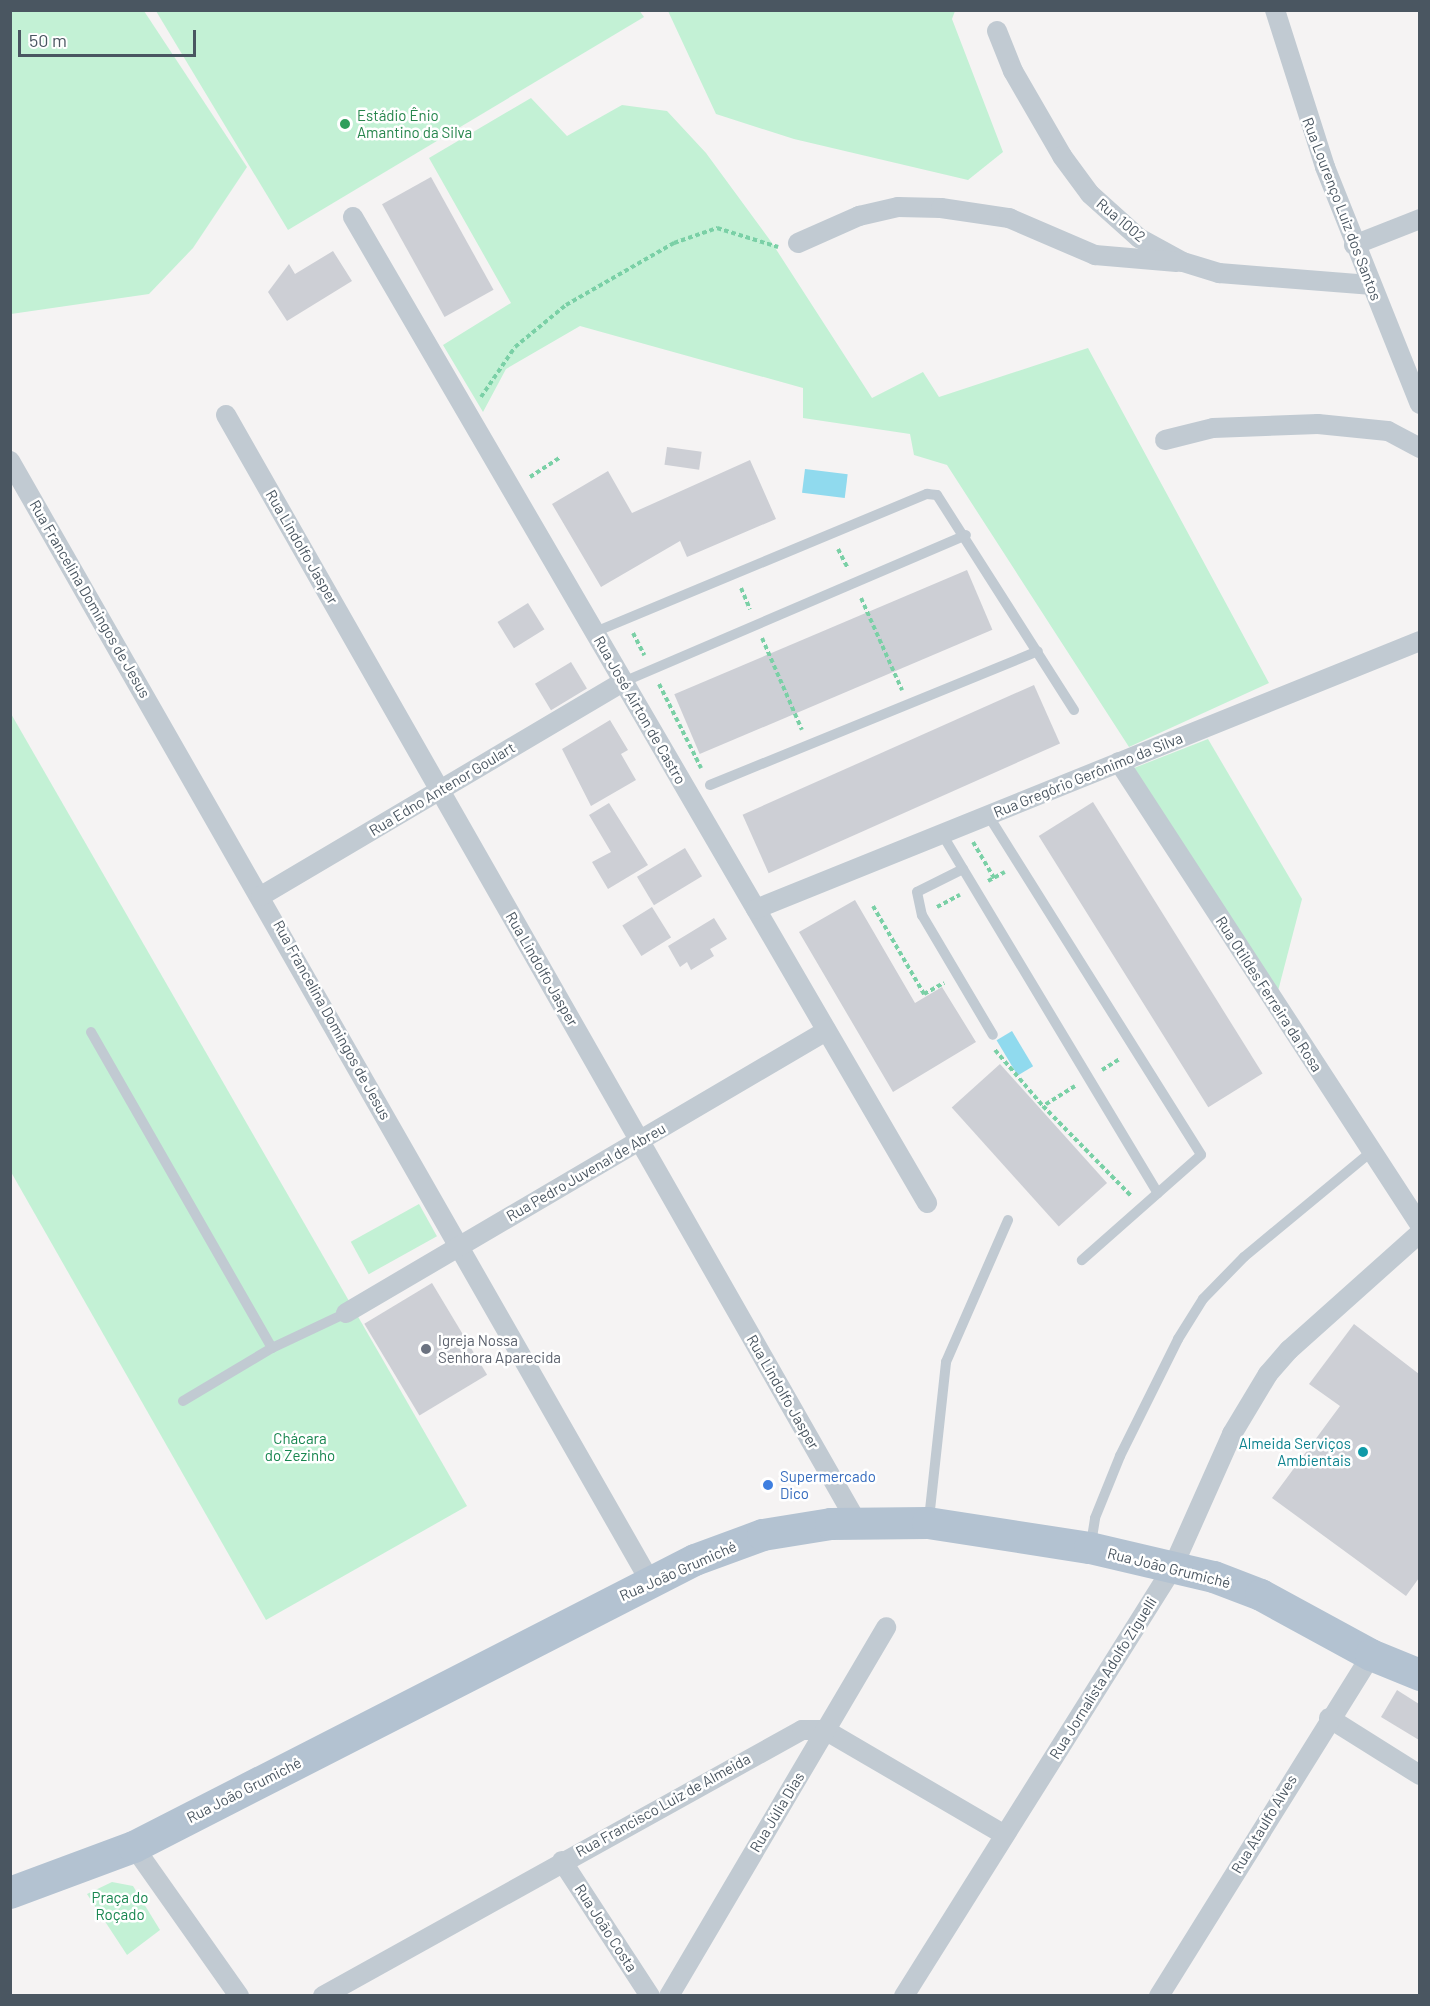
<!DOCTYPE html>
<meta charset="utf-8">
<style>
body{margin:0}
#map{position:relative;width:1430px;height:2006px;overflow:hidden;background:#f5f3f3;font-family:Barlow,sans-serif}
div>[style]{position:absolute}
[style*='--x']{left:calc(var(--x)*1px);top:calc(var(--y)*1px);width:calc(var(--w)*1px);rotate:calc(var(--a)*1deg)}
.green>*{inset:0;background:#c3f1d5;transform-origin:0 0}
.water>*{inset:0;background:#90daee;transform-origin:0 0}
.building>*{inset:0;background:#cdcfd5;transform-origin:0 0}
.path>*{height:4px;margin-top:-2px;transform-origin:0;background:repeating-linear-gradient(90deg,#7ad0a6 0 4.5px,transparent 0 7.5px)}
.lane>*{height:10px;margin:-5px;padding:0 5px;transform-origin:5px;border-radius:5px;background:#c1cad2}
.street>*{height:20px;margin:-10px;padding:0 10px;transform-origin:10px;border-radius:10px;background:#c1cad2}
.primary>*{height:32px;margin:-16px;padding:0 16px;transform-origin:16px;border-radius:16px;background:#b3c2d1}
.dots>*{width:16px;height:16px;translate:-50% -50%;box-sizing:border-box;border:3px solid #fff;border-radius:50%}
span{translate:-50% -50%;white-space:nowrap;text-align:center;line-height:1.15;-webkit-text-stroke:5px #fff;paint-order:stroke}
.leisure-label{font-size:15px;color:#27864d}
.left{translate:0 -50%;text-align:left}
.street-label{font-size:15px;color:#4a5661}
.worship-label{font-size:15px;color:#5b616d}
.park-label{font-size:15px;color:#17864f}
.culture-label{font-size:15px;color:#0d838f}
.right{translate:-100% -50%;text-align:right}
.shop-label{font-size:15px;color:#366cbe}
.frame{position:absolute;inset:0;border:12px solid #4a5661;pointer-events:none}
.scale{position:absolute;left:18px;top:30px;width:178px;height:27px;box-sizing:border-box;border:3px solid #4a5661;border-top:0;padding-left:8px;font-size:18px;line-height:21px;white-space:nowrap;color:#4a5661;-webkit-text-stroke:4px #fff;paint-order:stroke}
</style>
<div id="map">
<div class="green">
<i style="clip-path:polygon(639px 10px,644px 17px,288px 230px,156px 11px)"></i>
<i style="clip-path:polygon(10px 11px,144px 11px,247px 167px,193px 248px,149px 294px,11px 314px)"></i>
<i style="clip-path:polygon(668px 11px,955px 11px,952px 19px,1003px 152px,968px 180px,794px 139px,716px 114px)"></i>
<i style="clip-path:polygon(531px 98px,567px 136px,622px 105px,667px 111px,706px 153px,772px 243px,872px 398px,923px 372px,939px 397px,1088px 348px,1269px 683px,1129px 747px,947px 465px,914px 455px,910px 434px,803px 418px,803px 388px,580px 326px,506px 369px,483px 412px,443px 345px,511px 303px,429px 158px)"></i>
<i style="clip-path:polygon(10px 712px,467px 1506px,266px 1620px,11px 1172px)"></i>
<i style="clip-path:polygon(1208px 739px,1302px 899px,1278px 991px,1134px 768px)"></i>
<i style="left:419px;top:1204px;width:37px;height:78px;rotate:61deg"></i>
<i style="clip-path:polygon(112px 1882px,133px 1886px,160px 1930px,127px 1955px,87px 1894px)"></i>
</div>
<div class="water">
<i style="left:805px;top:469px;width:43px;height:24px;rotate:7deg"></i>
<i style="left:1012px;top:1031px;width:41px;height:18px;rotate:59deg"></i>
</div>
<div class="building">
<i style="left:431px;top:177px;width:129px;height:56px;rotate:61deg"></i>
<i style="clip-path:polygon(333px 251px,352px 281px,287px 321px,268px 292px,289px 264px,295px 274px)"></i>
<i style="left:667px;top:447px;width:35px;height:18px;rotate:8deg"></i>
<i style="clip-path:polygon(750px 460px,776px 519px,687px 557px,680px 541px,601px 587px,552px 504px,608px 471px,632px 513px)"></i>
<i style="left:967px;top:570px;width:65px;height:318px;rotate:67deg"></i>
<i style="left:528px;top:603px;width:31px;height:36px;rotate:58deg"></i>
<i style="left:571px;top:662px;width:31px;height:42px;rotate:59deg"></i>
<i style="left:1034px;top:685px;width:64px;height:319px;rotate:66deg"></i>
<i style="clip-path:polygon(610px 720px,628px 750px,621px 754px,636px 780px,591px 806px,562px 749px)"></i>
<i style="left:1093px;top:802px;width:320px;height:64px;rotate:58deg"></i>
<i style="clip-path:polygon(609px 803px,648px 865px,608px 889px,592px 862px,611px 852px,589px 815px)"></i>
<i style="left:685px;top:848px;width:33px;height:56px;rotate:59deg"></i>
<i style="clip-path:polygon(855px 900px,915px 1003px,942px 987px,976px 1042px,893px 1092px,799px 932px)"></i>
<i style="left:652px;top:907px;width:36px;height:35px;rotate:58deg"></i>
<i style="clip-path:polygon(714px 918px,727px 939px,710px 949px,714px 956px,691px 970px,687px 962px,680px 967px,668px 946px)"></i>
<i style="left:1000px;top:1064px;width:160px;height:65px;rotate:48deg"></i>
<i style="left:432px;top:1283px;width:107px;height:79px;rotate:59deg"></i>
<i style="clip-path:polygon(1354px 1324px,1419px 1374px,1419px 1578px,1406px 1596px,1272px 1498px,1340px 1406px,1309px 1384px)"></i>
<i style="clip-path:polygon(1397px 1690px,1419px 1704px,1419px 1740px,1381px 1717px)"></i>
</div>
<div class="path">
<i style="--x:481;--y:397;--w:60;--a:-55.8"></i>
<i style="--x:515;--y:347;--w:66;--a:-39.5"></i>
<i style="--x:566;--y:305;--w:125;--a:-29.9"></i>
<i style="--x:674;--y:243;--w:46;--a:-19.2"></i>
<i style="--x:717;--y:228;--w:64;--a:17.3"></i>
<i style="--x:530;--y:477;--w:35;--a:-33"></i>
<i style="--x:838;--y:549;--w:22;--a:63"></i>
<i style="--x:741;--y:588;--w:23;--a:67"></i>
<i style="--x:861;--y:598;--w:101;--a:66"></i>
<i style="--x:633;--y:633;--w:25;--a:63"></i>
<i style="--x:762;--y:638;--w:100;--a:66.5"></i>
<i style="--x:659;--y:684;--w:94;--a:63.4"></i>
<i style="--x:973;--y:842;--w:42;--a:59.7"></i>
<i style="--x:988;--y:881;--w:19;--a:-28"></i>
<i style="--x:873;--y:906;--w:102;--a:59.9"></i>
<i style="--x:924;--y:994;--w:23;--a:-29"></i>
<i style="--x:937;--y:907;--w:26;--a:-28"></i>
<i style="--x:995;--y:1050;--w:74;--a:49.4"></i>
<i style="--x:1102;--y:1070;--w:22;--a:-32"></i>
<i style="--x:1075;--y:1086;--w:38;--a:148"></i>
<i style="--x:1043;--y:1106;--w:126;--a:45.6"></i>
</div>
<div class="lane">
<i style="--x:595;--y:632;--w:360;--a:-22.6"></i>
<i style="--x:927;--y:494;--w:10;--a:6"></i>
<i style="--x:937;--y:495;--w:255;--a:57.5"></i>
<i style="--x:623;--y:682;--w:373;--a:-23.2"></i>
<i style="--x:710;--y:785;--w:354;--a:-22.2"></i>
<i style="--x:988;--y:815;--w:401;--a:57.9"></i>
<i style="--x:1201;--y:1155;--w:159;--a:138.6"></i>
<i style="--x:942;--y:834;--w:419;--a:59"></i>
<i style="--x:963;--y:869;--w:51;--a:153.4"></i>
<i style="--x:917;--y:892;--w:24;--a:78"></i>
<i style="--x:922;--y:915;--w:139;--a:59.4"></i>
<i style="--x:91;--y:1032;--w:364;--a:60.2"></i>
<i style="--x:183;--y:1401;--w:104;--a:-30.8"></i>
<i style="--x:272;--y:1348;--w:82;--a:-25.3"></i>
<i style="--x:929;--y:1519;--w:158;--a:-83.8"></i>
<i style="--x:946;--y:1362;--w:155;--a:-66.4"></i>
<i style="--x:1091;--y:1544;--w:26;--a:-81"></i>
<i style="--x:1095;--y:1518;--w:67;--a:-68"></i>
<i style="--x:1120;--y:1456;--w:131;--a:-63.6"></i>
<i style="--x:1178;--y:1339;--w:47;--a:-58"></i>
<i style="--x:1203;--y:1299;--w:59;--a:-45.7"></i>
<i style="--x:1244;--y:1257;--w:165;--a:-39.6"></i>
</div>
<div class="street">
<i style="--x:1275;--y:10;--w:165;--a:72.3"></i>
<i style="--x:1325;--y:167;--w:255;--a:68.2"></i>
<i style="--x:997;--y:31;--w:43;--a:68.2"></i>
<i style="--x:1013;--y:71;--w:98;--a:60"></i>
<i style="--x:1062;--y:156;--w:47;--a:53.6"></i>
<i style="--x:1090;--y:194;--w:66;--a:41.9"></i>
<i style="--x:1139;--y:238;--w:50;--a:28.6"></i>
<i style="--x:1183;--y:262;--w:38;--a:17"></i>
<i style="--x:1219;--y:273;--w:151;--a:4.5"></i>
<i style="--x:353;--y:217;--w:1141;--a:59.79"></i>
<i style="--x:798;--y:243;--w:67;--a:-23.9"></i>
<i style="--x:859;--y:216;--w:40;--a:-13"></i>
<i style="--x:898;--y:207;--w:43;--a:1.3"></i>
<i style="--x:941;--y:208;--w:69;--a:8.4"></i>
<i style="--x:1009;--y:218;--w:94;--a:23.3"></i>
<i style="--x:1095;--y:255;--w:82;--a:4.9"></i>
<i style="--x:1354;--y:245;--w:71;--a:-21.5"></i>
<i style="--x:226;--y:415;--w:1276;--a:60.32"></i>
<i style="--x:1165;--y:440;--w:49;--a:-14"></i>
<i style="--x:1213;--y:428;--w:105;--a:-2.2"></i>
<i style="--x:1318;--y:424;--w:70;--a:5.7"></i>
<i style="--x:1388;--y:431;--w:36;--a:28"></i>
<i style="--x:10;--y:461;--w:1290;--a:60.26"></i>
<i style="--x:1119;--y:762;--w:552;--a:56.97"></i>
<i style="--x:261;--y:896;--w:421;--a:-30.6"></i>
<i style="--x:756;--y:909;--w:716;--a:-21.98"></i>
<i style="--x:346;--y:1313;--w:557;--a:-30.43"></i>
<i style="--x:1329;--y:1718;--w:107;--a:32.1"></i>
<i style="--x:134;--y:1847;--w:182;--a:54.8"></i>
<i style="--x:562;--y:1861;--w:161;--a:56.9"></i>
<i style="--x:323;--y:1996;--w:548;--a:-29.04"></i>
<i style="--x:802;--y:1730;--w:23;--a:0"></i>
<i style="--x:825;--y:1730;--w:208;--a:30.3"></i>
<i style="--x:669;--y:1996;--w:428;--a:-59.5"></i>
<i style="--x:904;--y:1996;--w:504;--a:-57.89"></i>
<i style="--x:1172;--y:1569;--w:148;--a:-66"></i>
<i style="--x:1232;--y:1434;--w:70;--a:-59"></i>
<i style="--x:1268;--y:1374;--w:32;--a:-49"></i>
<i style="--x:1289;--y:1350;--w:176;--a:-41.8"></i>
<i style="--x:1159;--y:1996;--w:402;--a:-58.1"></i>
</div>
<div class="primary">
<i style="--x:10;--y:1893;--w:132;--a:-20.4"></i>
<i style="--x:134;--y:1847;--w:630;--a:-27.09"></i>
<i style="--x:695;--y:1560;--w:72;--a:-20.2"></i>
<i style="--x:763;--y:1535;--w:69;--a:-9.2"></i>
<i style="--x:831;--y:1524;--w:97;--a:-0.6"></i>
<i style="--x:928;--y:1523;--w:164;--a:8.8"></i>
<i style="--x:1090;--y:1548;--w:127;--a:13.2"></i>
<i style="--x:1214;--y:1577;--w:50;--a:21"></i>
<i style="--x:1261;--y:1595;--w:125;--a:28.6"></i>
<i style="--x:1371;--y:1655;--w:53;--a:22.2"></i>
</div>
<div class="dots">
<i style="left:345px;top:124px;background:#2e9e5b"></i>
<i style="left:426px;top:1349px;background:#6b7280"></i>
<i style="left:1363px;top:1452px;background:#0f9aa8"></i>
<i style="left:768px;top:1485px;background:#3f7fe0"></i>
</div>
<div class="leisure-label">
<span class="left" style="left:357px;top:124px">Estádio Ênio<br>Amantino da Silva</span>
</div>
<div class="street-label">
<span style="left:1342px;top:209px;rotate:69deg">Rua Lourenço Luiz dos Santos</span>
<span style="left:1121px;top:220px;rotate:40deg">Rua 1002</span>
<span style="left:302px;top:547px;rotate:60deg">Rua Lindolfo Jasper</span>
<span style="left:90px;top:599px;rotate:60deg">Rua Francelina Domingos de Jesus</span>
<span style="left:640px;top:710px;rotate:60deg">Rua José Airton de Castro</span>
<span style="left:1088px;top:775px;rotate:-22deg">Rua Gregório Gerônimo da Silva</span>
<span style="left:442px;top:789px;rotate:-31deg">Rua Edno Antenor Goulart</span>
<span style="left:542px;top:969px;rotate:60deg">Rua Lindolfo Jasper</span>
<span style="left:1269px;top:994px;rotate:57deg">Rua Otildes Ferreira da Rosa</span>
<span style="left:332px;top:1020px;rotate:61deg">Rua Francelina Domingos de Jesus</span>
<span style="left:586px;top:1172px;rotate:-30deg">Rua Pedro Juvenal de Abreu</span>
<span style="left:783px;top:1392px;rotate:60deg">Rua Lindolfo Jasper</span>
<span style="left:1169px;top:1568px;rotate:14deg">Rua João Grumiché</span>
<span style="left:678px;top:1571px;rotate:-24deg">Rua João Grumiché</span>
<span style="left:1103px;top:1678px;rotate:-58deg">Rua Jornalista Adolfo Ziguelli</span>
<span style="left:244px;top:1790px;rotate:-27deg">Rua João Grumiché</span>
<span style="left:663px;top:1805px;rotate:-29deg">Rua Francisco Luiz de Almeida</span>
<span style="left:777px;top:1812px;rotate:-59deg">Rua Júlia Dias</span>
<span style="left:1264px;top:1824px;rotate:-59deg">Rua Ataulfo Alves</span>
<span style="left:606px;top:1928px;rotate:57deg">Rua João Costa</span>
</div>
<div class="worship-label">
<span class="left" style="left:438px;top:1349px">Igreja Nossa<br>Senhora Aparecida</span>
</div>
<div class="park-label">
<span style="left:300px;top:1447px">Chácara<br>do Zezinho</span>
<span style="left:120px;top:1906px">Praça do<br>Roçado</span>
</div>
<div class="culture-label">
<span class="right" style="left:1351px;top:1452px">Almeida Serviços<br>Ambientais</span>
</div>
<div class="shop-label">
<span class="left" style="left:780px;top:1485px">Supermercado<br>Dico</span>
</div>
<div class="frame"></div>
<div class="scale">50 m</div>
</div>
